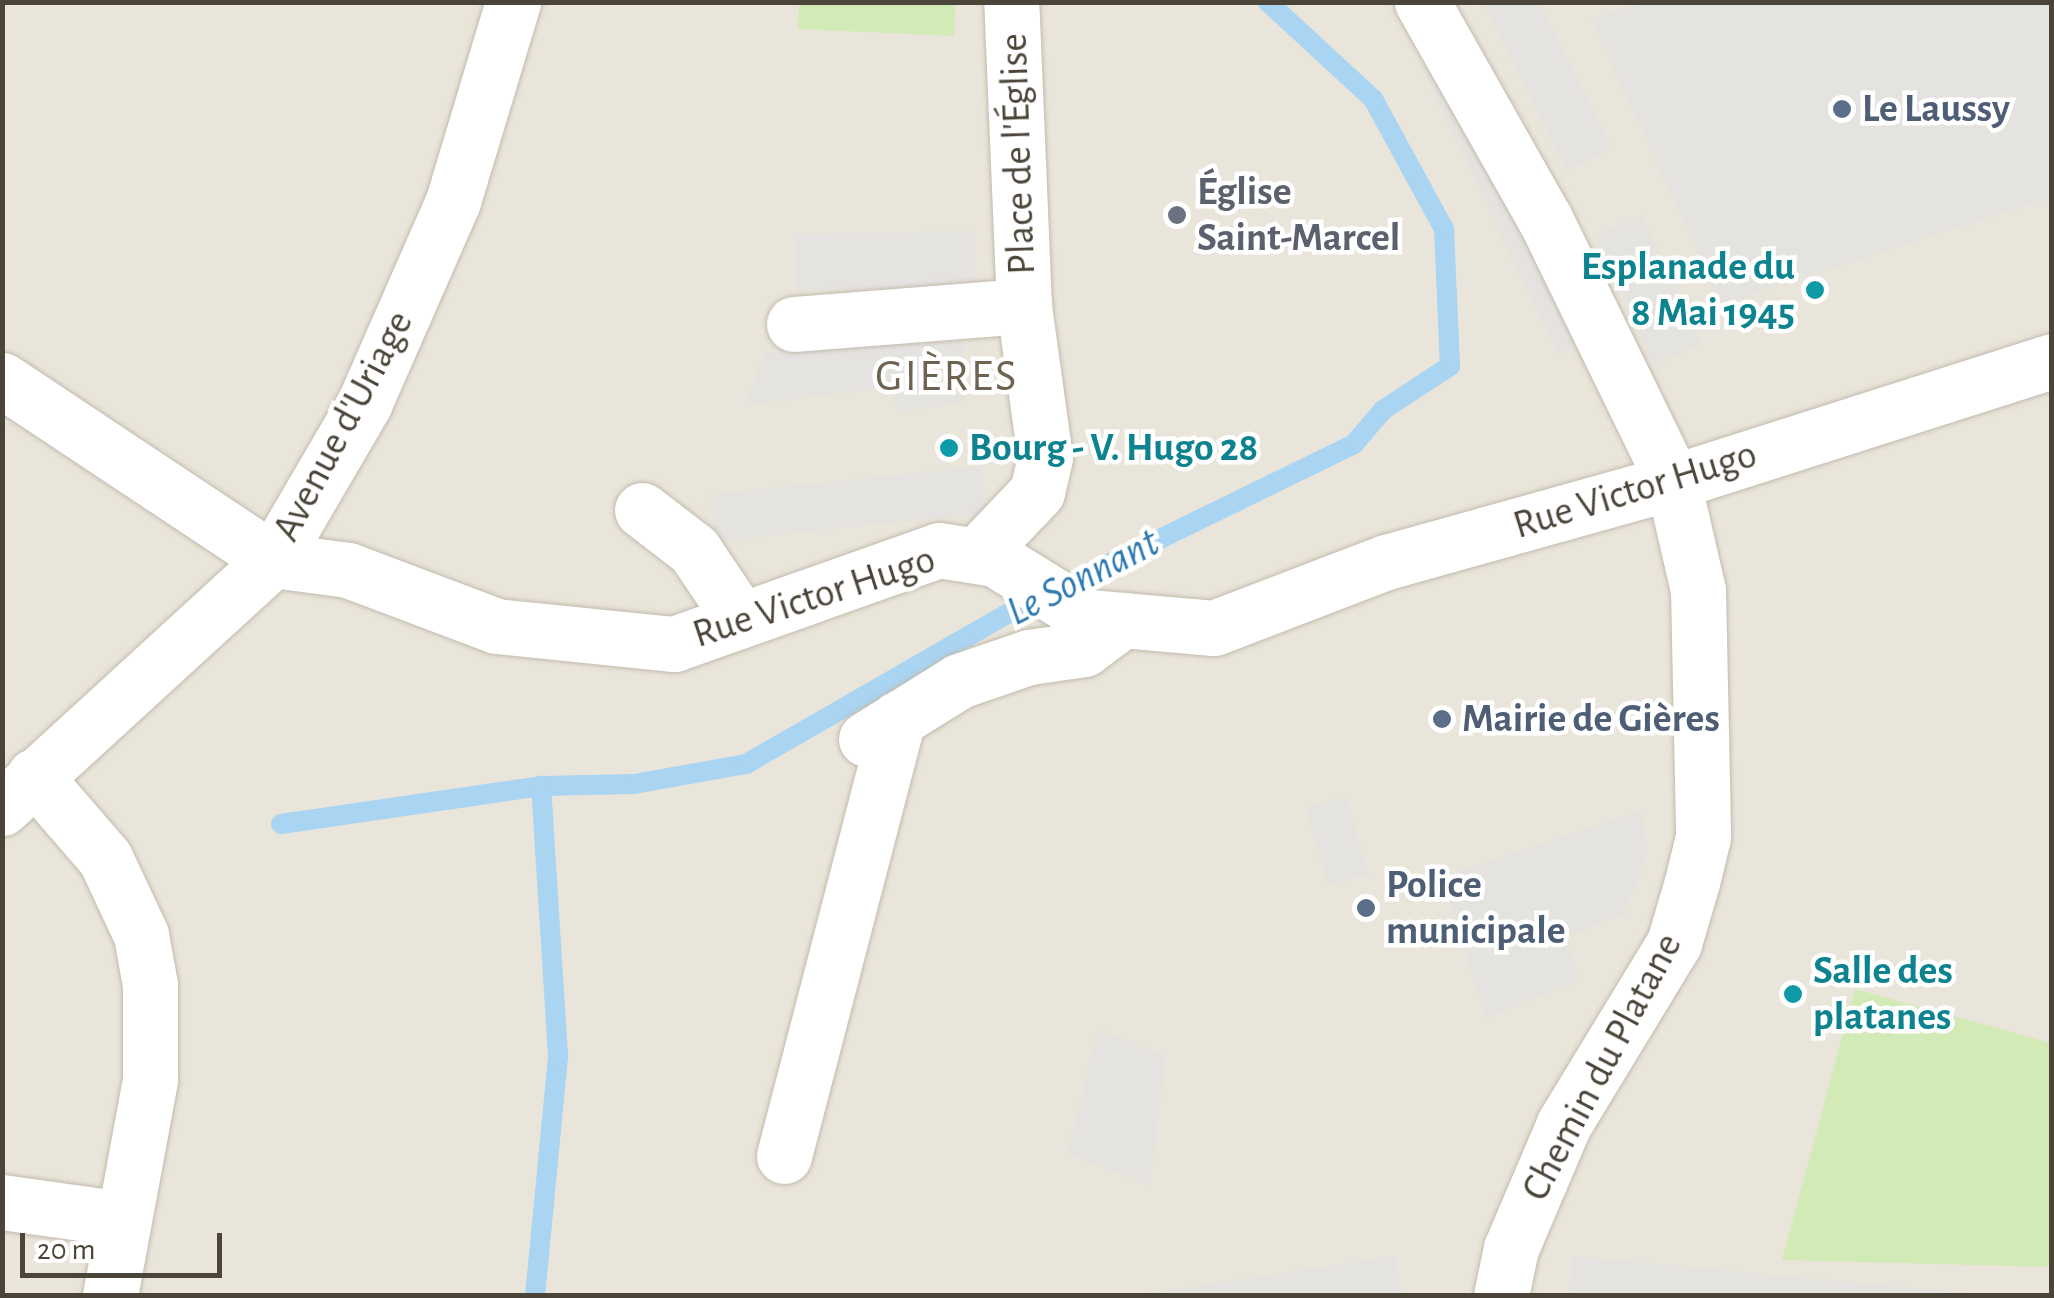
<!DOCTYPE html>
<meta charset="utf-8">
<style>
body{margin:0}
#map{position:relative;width:2054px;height:1298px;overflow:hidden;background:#f6f3ec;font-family:"Alegreya Sans",sans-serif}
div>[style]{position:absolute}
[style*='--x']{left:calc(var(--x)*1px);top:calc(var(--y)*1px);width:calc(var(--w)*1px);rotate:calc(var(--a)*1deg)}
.residential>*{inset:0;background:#eae5da;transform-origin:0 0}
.green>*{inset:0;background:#d2eab5}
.parking>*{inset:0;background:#e5e3e0;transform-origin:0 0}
.stream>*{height:20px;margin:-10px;padding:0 10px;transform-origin:10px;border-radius:10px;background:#a9d4f2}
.roads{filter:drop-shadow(0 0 2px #c2bbae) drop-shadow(0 0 2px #c2bbae)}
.minor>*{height:55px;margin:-27.5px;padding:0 27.5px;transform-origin:27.5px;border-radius:27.5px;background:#fff}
.dots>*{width:28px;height:28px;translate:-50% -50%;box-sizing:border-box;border:5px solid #fff;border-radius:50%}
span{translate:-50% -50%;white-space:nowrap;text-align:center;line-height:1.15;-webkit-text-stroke:9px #fff;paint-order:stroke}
.service-label{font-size:40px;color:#4e5e75;font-weight:700}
.left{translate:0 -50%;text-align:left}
.street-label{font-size:40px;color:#4b4439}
.worship-label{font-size:40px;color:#5b616d;font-weight:700}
.culture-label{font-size:40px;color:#0d838f;font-weight:700}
.right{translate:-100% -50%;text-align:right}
.water-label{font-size:42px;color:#2e7ab2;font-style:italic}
.quarter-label{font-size:45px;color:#6e6250;letter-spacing:2.5px}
.frame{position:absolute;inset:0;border:5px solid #4b4439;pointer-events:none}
.scale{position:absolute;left:20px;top:1233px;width:202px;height:45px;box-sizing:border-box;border:5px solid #4b4439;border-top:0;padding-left:12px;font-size:30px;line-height:35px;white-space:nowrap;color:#4b4439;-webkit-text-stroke:8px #fff;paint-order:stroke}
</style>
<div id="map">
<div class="residential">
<i style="left:3px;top:3px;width:2048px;height:1292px"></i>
</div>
<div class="green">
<i style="clip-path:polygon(799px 3px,956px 3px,954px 36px,798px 29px)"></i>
<i style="clip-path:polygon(1855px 989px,2051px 1043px,2051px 1267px,1782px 1260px)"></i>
</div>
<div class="parking">
<i style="clip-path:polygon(1648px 2px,2051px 3px,2051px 198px,1721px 304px,1591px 19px)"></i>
<i style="clip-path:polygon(1484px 3px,1540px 3px,1612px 148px,1566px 171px)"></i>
<i style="clip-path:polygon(1435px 57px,1576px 346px,1558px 355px,1420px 65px)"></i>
<i style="left:1641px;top:215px;width:142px;height:51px;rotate:65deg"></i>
<i style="left:974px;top:231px;width:56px;height:180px;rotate:89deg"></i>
<i style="clip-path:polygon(964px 340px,965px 402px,898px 412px,891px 387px,746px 405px,764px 352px)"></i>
<i style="left:981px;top:466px;width:47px;height:272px;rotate:84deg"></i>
<i style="left:1346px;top:796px;width:81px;height:42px;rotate:74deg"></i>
<i style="clip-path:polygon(1641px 811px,1648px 854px,1624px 914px,1564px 938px,1580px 980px,1486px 1018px,1441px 877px)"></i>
<i style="clip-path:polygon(1098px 1029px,1166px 1056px,1150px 1185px,1067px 1154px)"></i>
<i style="clip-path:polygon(1395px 1256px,1401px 1295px,1136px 1295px)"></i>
<i style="clip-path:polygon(1572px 1256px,1989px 1295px,1569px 1295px)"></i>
</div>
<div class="stream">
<i style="--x:281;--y:824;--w:263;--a:-8.3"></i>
<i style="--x:541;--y:786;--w:93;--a:-1.2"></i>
<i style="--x:634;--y:784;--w:114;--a:-10.1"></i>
<i style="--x:746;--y:764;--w:305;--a:-29.9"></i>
<i style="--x:1010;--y:612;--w:383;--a:-26"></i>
<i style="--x:1354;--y:444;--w:45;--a:-49.5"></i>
<i style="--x:1383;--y:410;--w:80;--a:-33.3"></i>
<i style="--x:1450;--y:366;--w:137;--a:-92.5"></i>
<i style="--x:1444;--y:229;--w:148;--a:-118.6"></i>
<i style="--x:1373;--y:99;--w:143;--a:-137.3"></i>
<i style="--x:535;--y:1296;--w:242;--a:-84.5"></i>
<i style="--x:558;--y:1055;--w:270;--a:-93.6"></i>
</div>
<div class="roads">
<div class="minor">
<i style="--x:1422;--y:2;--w:249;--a:60.5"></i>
<i style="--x:1545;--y:219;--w:292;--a:64"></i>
<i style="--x:1673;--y:482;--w:111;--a:77"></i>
<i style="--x:1698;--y:590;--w:247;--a:88.8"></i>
<i style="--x:1703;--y:837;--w:46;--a:103.7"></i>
<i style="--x:1692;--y:882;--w:64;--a:106.4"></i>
<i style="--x:1674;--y:943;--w:212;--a:121.3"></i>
<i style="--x:1564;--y:1124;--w:135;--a:113.1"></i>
<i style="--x:1511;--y:1248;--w:49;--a:101.8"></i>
<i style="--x:794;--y:324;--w:231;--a:-4.5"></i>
<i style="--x:2;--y:380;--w:325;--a:33.6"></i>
<i style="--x:273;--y:560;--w:76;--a:7.6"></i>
<i style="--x:348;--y:570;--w:158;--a:20.7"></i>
<i style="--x:496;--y:626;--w:179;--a:5.8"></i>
<i style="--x:674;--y:644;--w:281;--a:-19.5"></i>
<i style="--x:939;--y:550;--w:57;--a:9.1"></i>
<i style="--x:995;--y:559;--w:110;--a:31.9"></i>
<i style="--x:1088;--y:617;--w:126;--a:5"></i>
<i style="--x:1214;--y:628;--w:184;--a:-21"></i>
<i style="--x:1386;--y:562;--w:298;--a:-15.6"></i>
<i style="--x:1673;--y:482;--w:398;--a:-17.7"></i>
<i style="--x:642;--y:510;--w:66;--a:37.6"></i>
<i style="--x:694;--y:550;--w:84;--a:56.1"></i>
<i style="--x:977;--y:555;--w:87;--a:-46.4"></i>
<i style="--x:1037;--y:492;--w:35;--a:-77"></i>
<i style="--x:1045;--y:458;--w:153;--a:-97.9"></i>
<i style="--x:1024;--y:306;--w:304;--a:-92.4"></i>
<i style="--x:866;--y:739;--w:110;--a:-31.9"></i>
<i style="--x:959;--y:681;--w:74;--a:-18.9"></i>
<i style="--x:1029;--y:657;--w:56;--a:-8.3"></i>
<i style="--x:1084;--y:649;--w:49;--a:-36.6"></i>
<i style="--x:34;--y:776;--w:108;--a:49.1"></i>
<i style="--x:105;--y:858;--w:85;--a:64.9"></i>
<i style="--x:141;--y:935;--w:51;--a:79.8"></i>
<i style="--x:150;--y:985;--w:95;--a:90"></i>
<i style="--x:150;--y:1080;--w:220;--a:100.5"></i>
<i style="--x:2;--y:808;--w:367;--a:-42.5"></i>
<i style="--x:273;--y:560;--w:181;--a:-59.7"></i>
<i style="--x:364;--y:404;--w:222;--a:-66.3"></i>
<i style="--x:453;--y:201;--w:208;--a:-73.2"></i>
<i style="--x:784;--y:1156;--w:452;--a:-75.4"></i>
<i style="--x:2;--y:1202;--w:122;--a:8"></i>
</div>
</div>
<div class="dots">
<i style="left:1842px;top:109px;background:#5c6f8a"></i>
<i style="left:1177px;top:215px;background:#6b7280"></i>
<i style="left:1815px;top:290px;background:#0f9aa8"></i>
<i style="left:949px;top:448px;background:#0f9aa8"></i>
<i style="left:1442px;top:719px;background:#5c6f8a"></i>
<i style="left:1366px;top:908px;background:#5c6f8a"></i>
<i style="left:1793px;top:994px;background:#0f9aa8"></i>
</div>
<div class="service-label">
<span class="left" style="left:1862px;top:109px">Le Laussy</span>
<span class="left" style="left:1462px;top:719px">Mairie de Gières</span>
<span class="left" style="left:1386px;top:908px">Police<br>municipale</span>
</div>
<div class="street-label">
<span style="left:1018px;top:154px;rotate:-92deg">Place de l'Église</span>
<span style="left:343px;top:426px;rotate:-62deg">Avenue d'Uriage</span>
<span style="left:1635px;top:490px;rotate:-17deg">Rue Victor Hugo</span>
<span style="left:814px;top:597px;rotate:-18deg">Rue Victor Hugo</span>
<span style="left:1602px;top:1067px;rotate:-62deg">Chemin du Platane</span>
</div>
<div class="worship-label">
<span class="left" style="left:1197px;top:215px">Église<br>Saint-Marcel</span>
</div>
<div class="culture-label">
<span class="right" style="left:1795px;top:290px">Esplanade du<br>8 Mai 1945</span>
<span class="left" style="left:969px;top:448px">Bourg - V. Hugo 28</span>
<span class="left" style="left:1813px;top:994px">Salle des<br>platanes</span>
</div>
<div class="water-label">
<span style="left:1083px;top:577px;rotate:-27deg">Le Sonnant</span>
</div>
<div class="quarter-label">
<span style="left:947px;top:377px">GIÈRES</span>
</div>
<div class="frame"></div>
<div class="scale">20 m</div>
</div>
